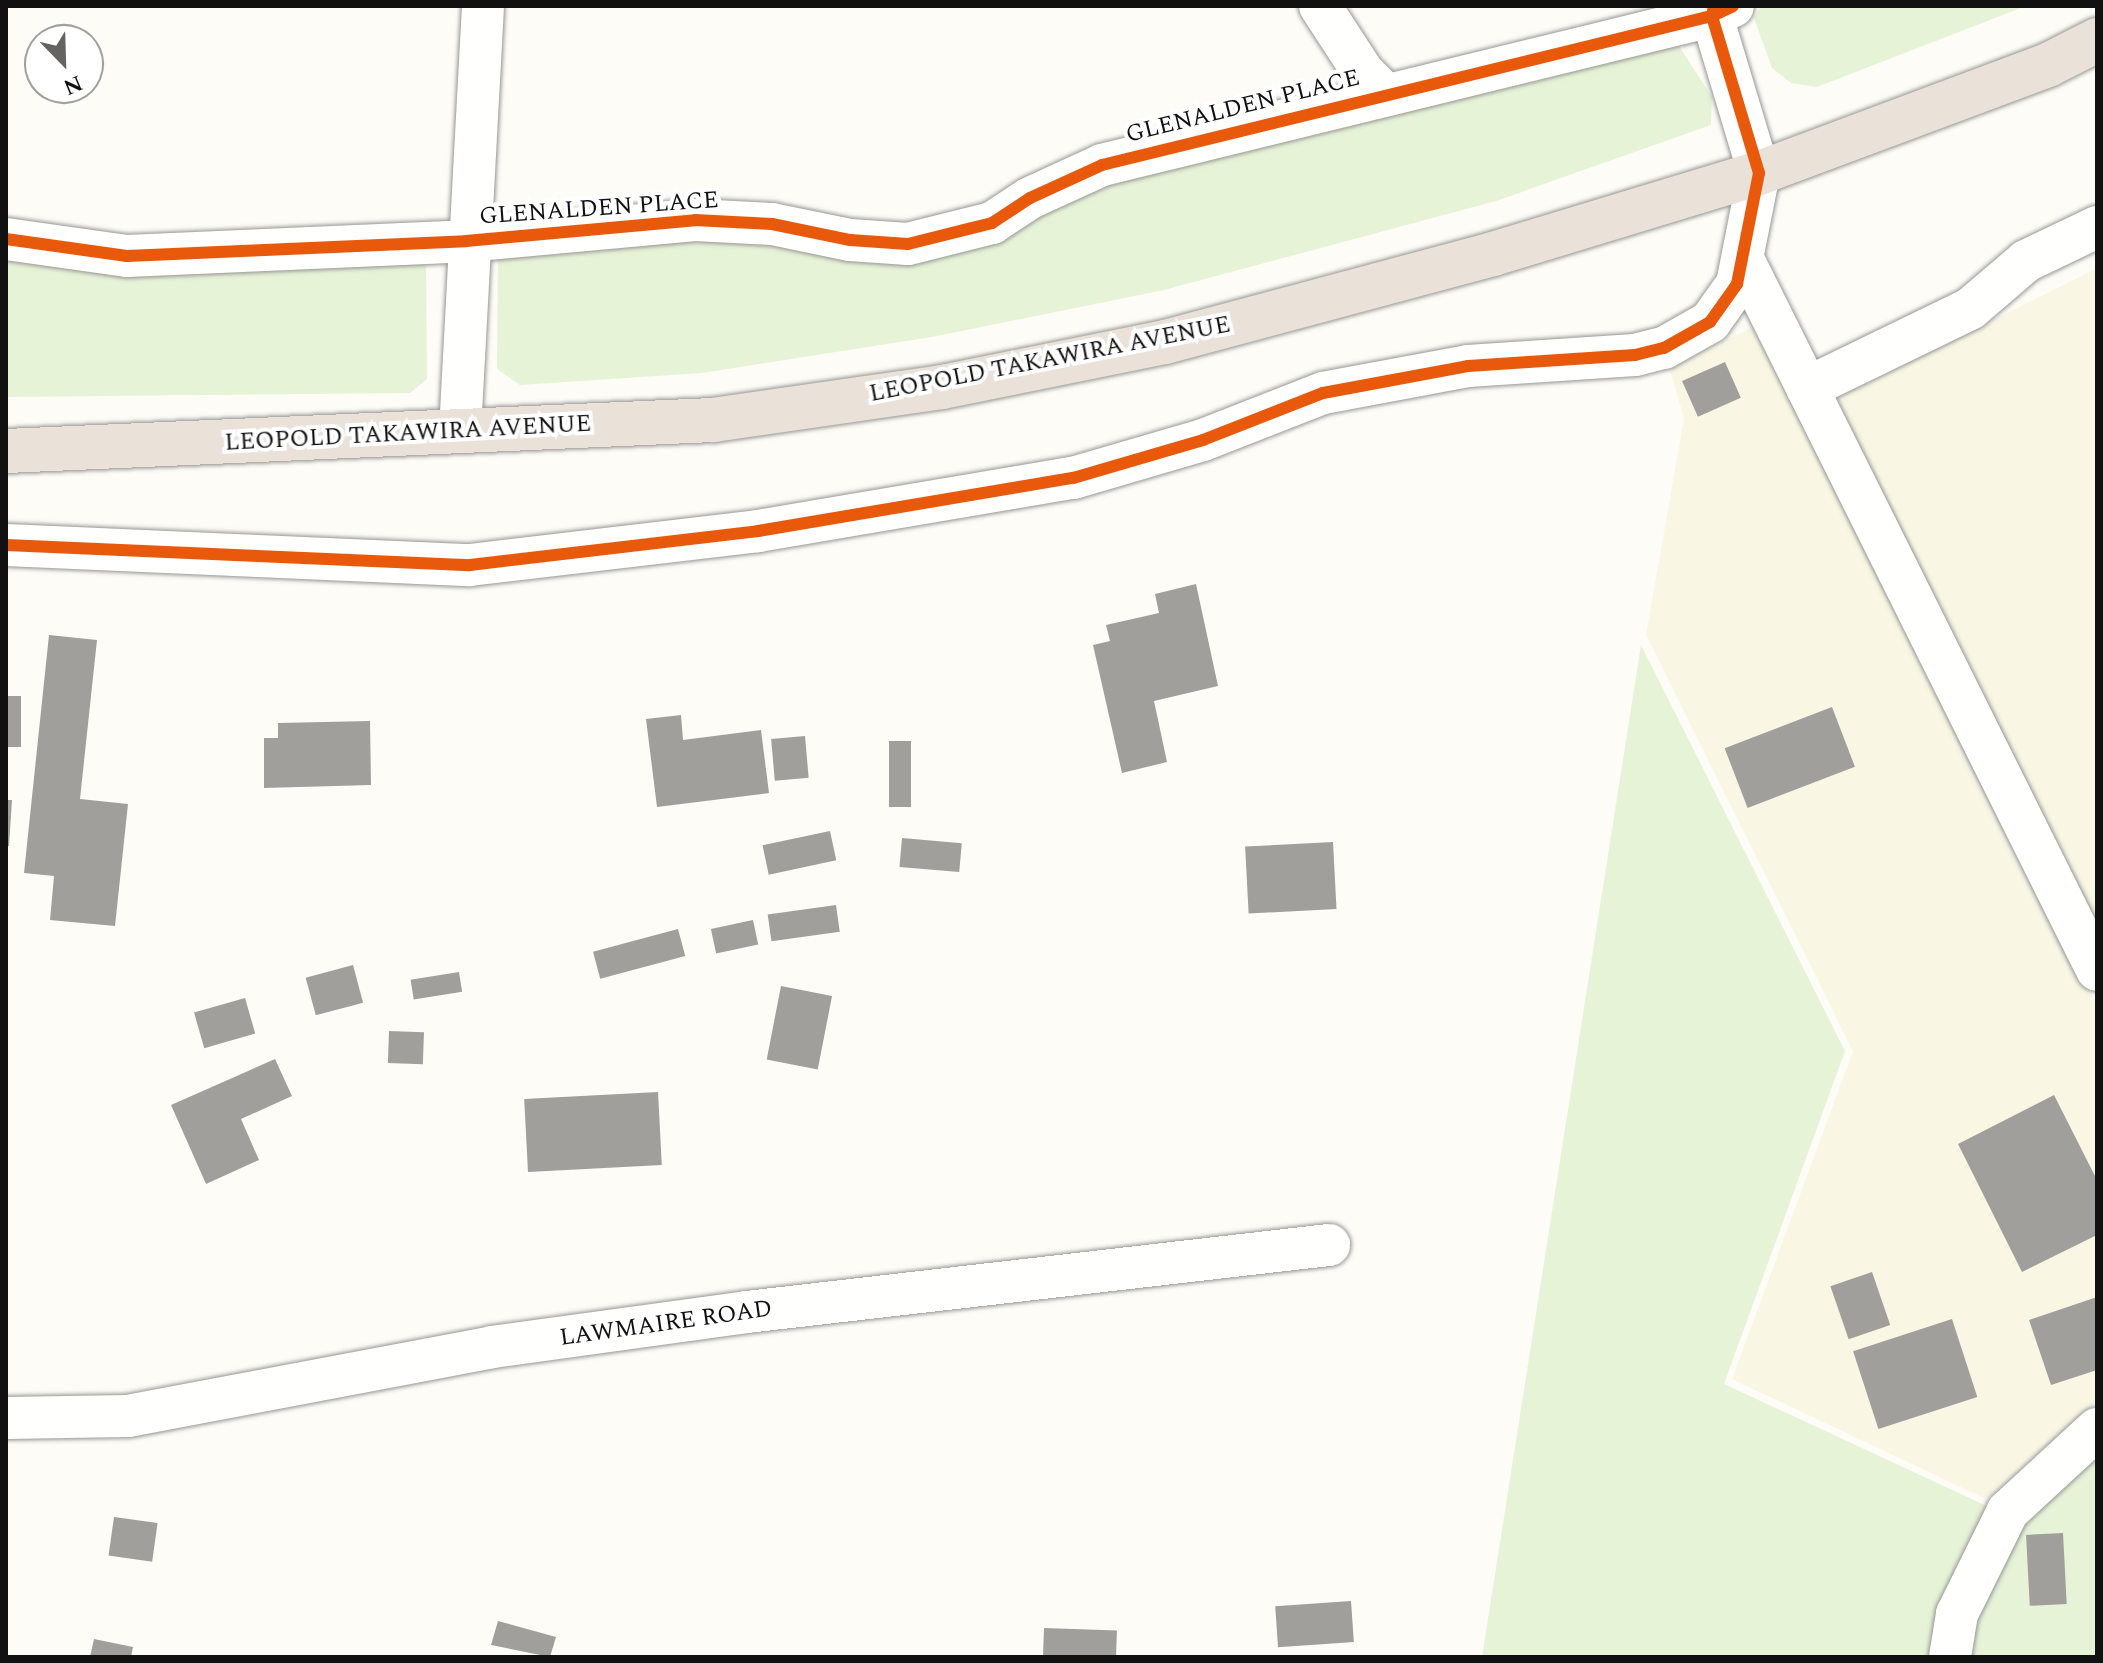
<!DOCTYPE html>
<style>
body{margin:0}
#map{position:relative;width:2103px;height:1663px;overflow:hidden;background:#fdfcf7;font-family:Spectral,serif}
div>[style]{position:absolute}
[style*='--x']{left:calc(var(--x)*1px);top:calc(var(--y)*1px);width:calc(var(--w)*1px);rotate:calc(var(--a)*1deg)}
.farmland>*{inset:0;background:#f9f7e4}
.green>*{inset:0;background:#e7f3d7}
.building>*{inset:0;background:#a19f9c;transform-origin:0 0}
.roads{filter:drop-shadow(0 0 2px #979795) drop-shadow(0 0 2px #979795)}
.street>*{height:42px;margin:-21px;padding:0 21px;transform-origin:21px;border-radius:21px;background:#fffffe}
.highway>*{height:44px;margin:-22px;padding:0 22px;transform-origin:22px;border-radius:22px;background:#eae1d8}
.cycleway>*{height:12px;margin:-6px;padding:0 6px;transform-origin:6px;border-radius:6px;background:#e8590c}
span{translate:-50% -50%;white-space:nowrap;text-align:center;line-height:1.15;-webkit-text-stroke:8px #fff;paint-order:stroke}
.street-label{font-size:24px;color:#111}
.frame{position:absolute;inset:0;border:8px solid #111;pointer-events:none}
.north{position:absolute;left:24px;top:24px;width:80px;height:80px;box-sizing:border-box;background:#fff;border:2px solid #a0a0a0;border-radius:50%;rotate:157deg;font-size:22px;font-weight:700;line-height:32px;text-align:center;color:#111}
.north::after{content:'';display:block;margin:auto;width:28px;height:36px;background:#646362;clip-path:polygon(50% 0,100% 100%,50% 72%,0 100%)}
</style>
<div id="map">
<div class="farmland">
<i style="clip-path:polygon(2097px 268px,2097px 936px,1833px 400px)"></i>
<i style="clip-path:polygon(1762px 323px,2097px 1006px,2097px 1401px,1986px 1499px,1732px 1379px,1853px 1051px,1646px 635px,1684px 418px,1669px 367px)"></i>
</div>
<div class="green">
<i style="clip-path:polygon(1761px 6px,2026px 6px,1817px 87px,1791px 83px,1772px 68px,1754px 18px)"></i>
<i style="clip-path:polygon(1675px 40px,1712px 97px,1711px 125px,1496px 201px,1164px 290px,932px 337px,702px 373px,520px 385px,497px 369px,498px 247px,703px 231px,841px 246px)"></i>
<i style="clip-path:polygon(6px 251px,426px 255px,427px 379px,410px 393px,6px 397px)"></i>
<i style="clip-path:polygon(1641px 645px,1845px 1051px,1724px 1384px,1991px 1508px,1935px 1657px,1482px 1657px)"></i>
<i style="clip-path:polygon(2097px 1451px,2097px 1657px,1966px 1657px,1973px 1618px,2021px 1519px)"></i>
</div>
<div class="building">
<i style="left:1725px;top:362px;width:39px;height:47px;rotate:66deg"></i>
<i style="clip-path:polygon(1196px 584px,1218px 686px,1154px 701px,1167px 762px,1122px 773px,1093px 645px,1110px 641px,1106px 625px,1159px 613px,1155px 594px)"></i>
<i style="clip-path:polygon(49px 635px,97px 640px,80px 799px,128px 804px,115px 926px,50px 920px,54px 876px,24px 873px)"></i>
<i style="left:6px;top:696px;width:15px;height:51px"></i>
<i style="left:1832px;top:707px;width:64px;height:115px;rotate:69deg"></i>
<i style="clip-path:polygon(681px 715px,683px 740px,761px 730px,769px 793px,657px 807px,646px 719px)"></i>
<i style="clip-path:polygon(370px 721px,371px 785px,264px 788px,264px 738px,278px 738px,278px 723px)"></i>
<i style="left:805px;top:736px;width:42px;height:34px;rotate:85deg"></i>
<i style="left:889px;top:741px;width:22px;height:66px"></i>
<i style="clip-path:polygon(6px 800px,12px 800px,9px 846px,6px 846px)"></i>
<i style="left:830px;top:831px;width:30px;height:69px;rotate:78deg"></i>
<i style="left:902px;top:838px;width:60px;height:29px;rotate:5deg"></i>
<i style="left:1333px;top:842px;width:67px;height:88px;rotate:87deg"></i>
<i style="left:836px;top:905px;width:27px;height:69px;rotate:82deg"></i>
<i style="left:753px;top:920px;width:25px;height:43px;rotate:78deg"></i>
<i style="left:678px;top:929px;width:28px;height:88px;rotate:75deg"></i>
<i style="left:353px;top:965px;width:39px;height:49px;rotate:75deg"></i>
<i style="left:459px;top:972px;width:20px;height:49px;rotate:81deg"></i>
<i style="left:781px;top:986px;width:52px;height:75px;rotate:11deg"></i>
<i style="left:245px;top:998px;width:37px;height:53px;rotate:74deg"></i>
<i style="left:389px;top:1031px;width:35px;height:32px;rotate:2deg"></i>
<i style="clip-path:polygon(275px 1059px,292px 1096px,241px 1119px,259px 1160px,206px 1184px,171px 1105px)"></i>
<i style="left:658px;top:1092px;width:73px;height:134px;rotate:87deg"></i>
<i style="clip-path:polygon(2054px 1095px,2097px 1180px,2097px 1235px,2022px 1272px,1958px 1144px)"></i>
<i style="left:1872px;top:1272px;width:56px;height:44px;rotate:71deg"></i>
<i style="clip-path:polygon(2097px 1297px,2097px 1370px,2051px 1385px,2029px 1320px)"></i>
<i style="left:1952px;top:1319px;width:82px;height:104px;rotate:72deg"></i>
<i style="left:114px;top:1517px;width:44px;height:39px;rotate:8deg"></i>
<i style="left:2063px;top:1533px;width:71px;height:37px;rotate:87deg"></i>
<i style="left:1351px;top:1601px;width:41px;height:76px;rotate:86deg"></i>
<i style="clip-path:polygon(498px 1621px,556px 1637px,550px 1657px,491px 1645px)"></i>
<i style="left:1044px;top:1628px;width:73px;height:29px;rotate:2deg"></i>
<i style="clip-path:polygon(94px 1639px,133px 1647px,131px 1657px,90px 1657px)"></i>
</div>
<div class="roads">
<div class="street">
<i style="--x:1320;--y:6;--w:79;--a:56.9"></i>
<i style="--x:1363;--y:72;--w:33;--a:45"></i>
<i style="--x:6;--y:239;--w:122;--a:8"></i>
<i style="--x:127;--y:256;--w:339;--a:-2.5"></i>
<i style="--x:466;--y:241;--w:230;--a:-5.2"></i>
<i style="--x:695;--y:220;--w:77;--a:3"></i>
<i style="--x:772;--y:224;--w:80;--a:11.6"></i>
<i style="--x:850;--y:240;--w:58;--a:3.9"></i>
<i style="--x:908;--y:244;--w:87;--a:-14"></i>
<i style="--x:992;--y:223;--w:45;--a:-33.3"></i>
<i style="--x:1030;--y:198;--w:79;--a:-24.6"></i>
<i style="--x:1102;--y:165;--w:628;--a:-13.73"></i>
<i style="--x:1712;--y:16;--w:23;--a:-25"></i>
<i style="--x:1743;--y:259;--w:794;--a:63.53"></i>
<i style="--x:1807;--y:388;--w:181;--a:-25.9"></i>
<i style="--x:1970;--y:309;--w:74;--a:-40.6"></i>
<i style="--x:2026;--y:261;--w:79;--a:-25.6"></i>
<i style="--x:460;--y:431;--w:426;--a:-86.9"></i>
<i style="--x:6;--y:545;--w:464;--a:2.5"></i>
<i style="--x:470;--y:565;--w:290;--a:-6.7"></i>
<i style="--x:758;--y:531;--w:319;--a:-9.6"></i>
<i style="--x:1073;--y:478;--w:135;--a:-16.3"></i>
<i style="--x:1203;--y:440;--w:129;--a:-21.4"></i>
<i style="--x:1323;--y:393;--w:147;--a:-10.5"></i>
<i style="--x:1468;--y:366;--w:167;--a:-3.8"></i>
<i style="--x:1635;--y:355;--w:30;--a:-14"></i>
<i style="--x:1664;--y:348;--w:53;--a:-29.5"></i>
<i style="--x:1710;--y:322;--w:47;--a:-54.6"></i>
<i style="--x:1737;--y:284;--w:113;--a:-78.8"></i>
<i style="--x:1759;--y:173;--w:164;--a:-106.7"></i>
<i style="--x:1712;--y:16;--w:10;--a:-79"></i>
<i style="--x:6;--y:1418;--w:122;--a:-0.9"></i>
<i style="--x:128;--y:1416;--w:370;--a:-10.7"></i>
<i style="--x:492;--y:1347;--w:257;--a:-7.8"></i>
<i style="--x:747;--y:1312;--w:586;--a:-6.57"></i>
<i style="--x:1950;--y:1657;--w:44;--a:-80.8"></i>
<i style="--x:1957;--y:1614;--w:115;--a:-63.7"></i>
<i style="--x:2008;--y:1511;--w:121;--a:-42.7"></i>
</div>
<div class="highway">
<i style="--x:6;--y:451;--w:708;--a:-2.51"></i>
<i style="--x:713;--y:420;--w:231;--a:-8.2"></i>
<i style="--x:942;--y:387;--w:227;--a:-11.4"></i>
<i style="--x:1165;--y:342;--w:340;--a:-15"></i>
<i style="--x:1493;--y:254;--w:278;--a:-16.9"></i>
<i style="--x:1759;--y:173;--w:309;--a:-20.5"></i>
<i style="--x:2048;--y:65;--w:55;--a:-27"></i>
</div>
</div>
<div class="cycleway">
<i style="--x:6;--y:239;--w:122;--a:8"></i>
<i style="--x:127;--y:256;--w:339;--a:-2.5"></i>
<i style="--x:466;--y:241;--w:230;--a:-5.2"></i>
<i style="--x:695;--y:220;--w:77;--a:3"></i>
<i style="--x:772;--y:224;--w:80;--a:11.6"></i>
<i style="--x:850;--y:240;--w:58;--a:3.9"></i>
<i style="--x:908;--y:244;--w:87;--a:-14"></i>
<i style="--x:992;--y:223;--w:45;--a:-33.3"></i>
<i style="--x:1030;--y:198;--w:79;--a:-24.6"></i>
<i style="--x:1102;--y:165;--w:628;--a:-13.73"></i>
<i style="--x:1712;--y:16;--w:23;--a:-25"></i>
<i style="--x:6;--y:545;--w:464;--a:2.5"></i>
<i style="--x:470;--y:565;--w:290;--a:-6.7"></i>
<i style="--x:758;--y:531;--w:319;--a:-9.6"></i>
<i style="--x:1073;--y:478;--w:135;--a:-16.3"></i>
<i style="--x:1203;--y:440;--w:129;--a:-21.4"></i>
<i style="--x:1323;--y:393;--w:147;--a:-10.5"></i>
<i style="--x:1468;--y:366;--w:167;--a:-3.8"></i>
<i style="--x:1635;--y:355;--w:30;--a:-14"></i>
<i style="--x:1664;--y:348;--w:53;--a:-29.5"></i>
<i style="--x:1710;--y:322;--w:47;--a:-54.6"></i>
<i style="--x:1737;--y:284;--w:113;--a:-78.8"></i>
<i style="--x:1759;--y:173;--w:164;--a:-106.7"></i>
<i style="--x:1712;--y:16;--w:10;--a:-79"></i>
</div>
<div class="street-label">
<span style="left:1243px;top:107px;rotate:-14deg">GLENALDEN PLACE</span>
<span style="left:599px;top:209px;rotate:-4deg">GLENALDEN PLACE</span>
<span style="left:1050px;top:360px;rotate:-11deg">LEOPOLD TAKAWIRA AVENUE</span>
<span style="left:408px;top:434px;rotate:-3deg">LEOPOLD TAKAWIRA AVENUE</span>
<span style="left:666px;top:1324px;rotate:-8deg">LAWMAIRE ROAD</span>
</div>
<div class="frame"></div>
<div class="north">N</div>
</div>
